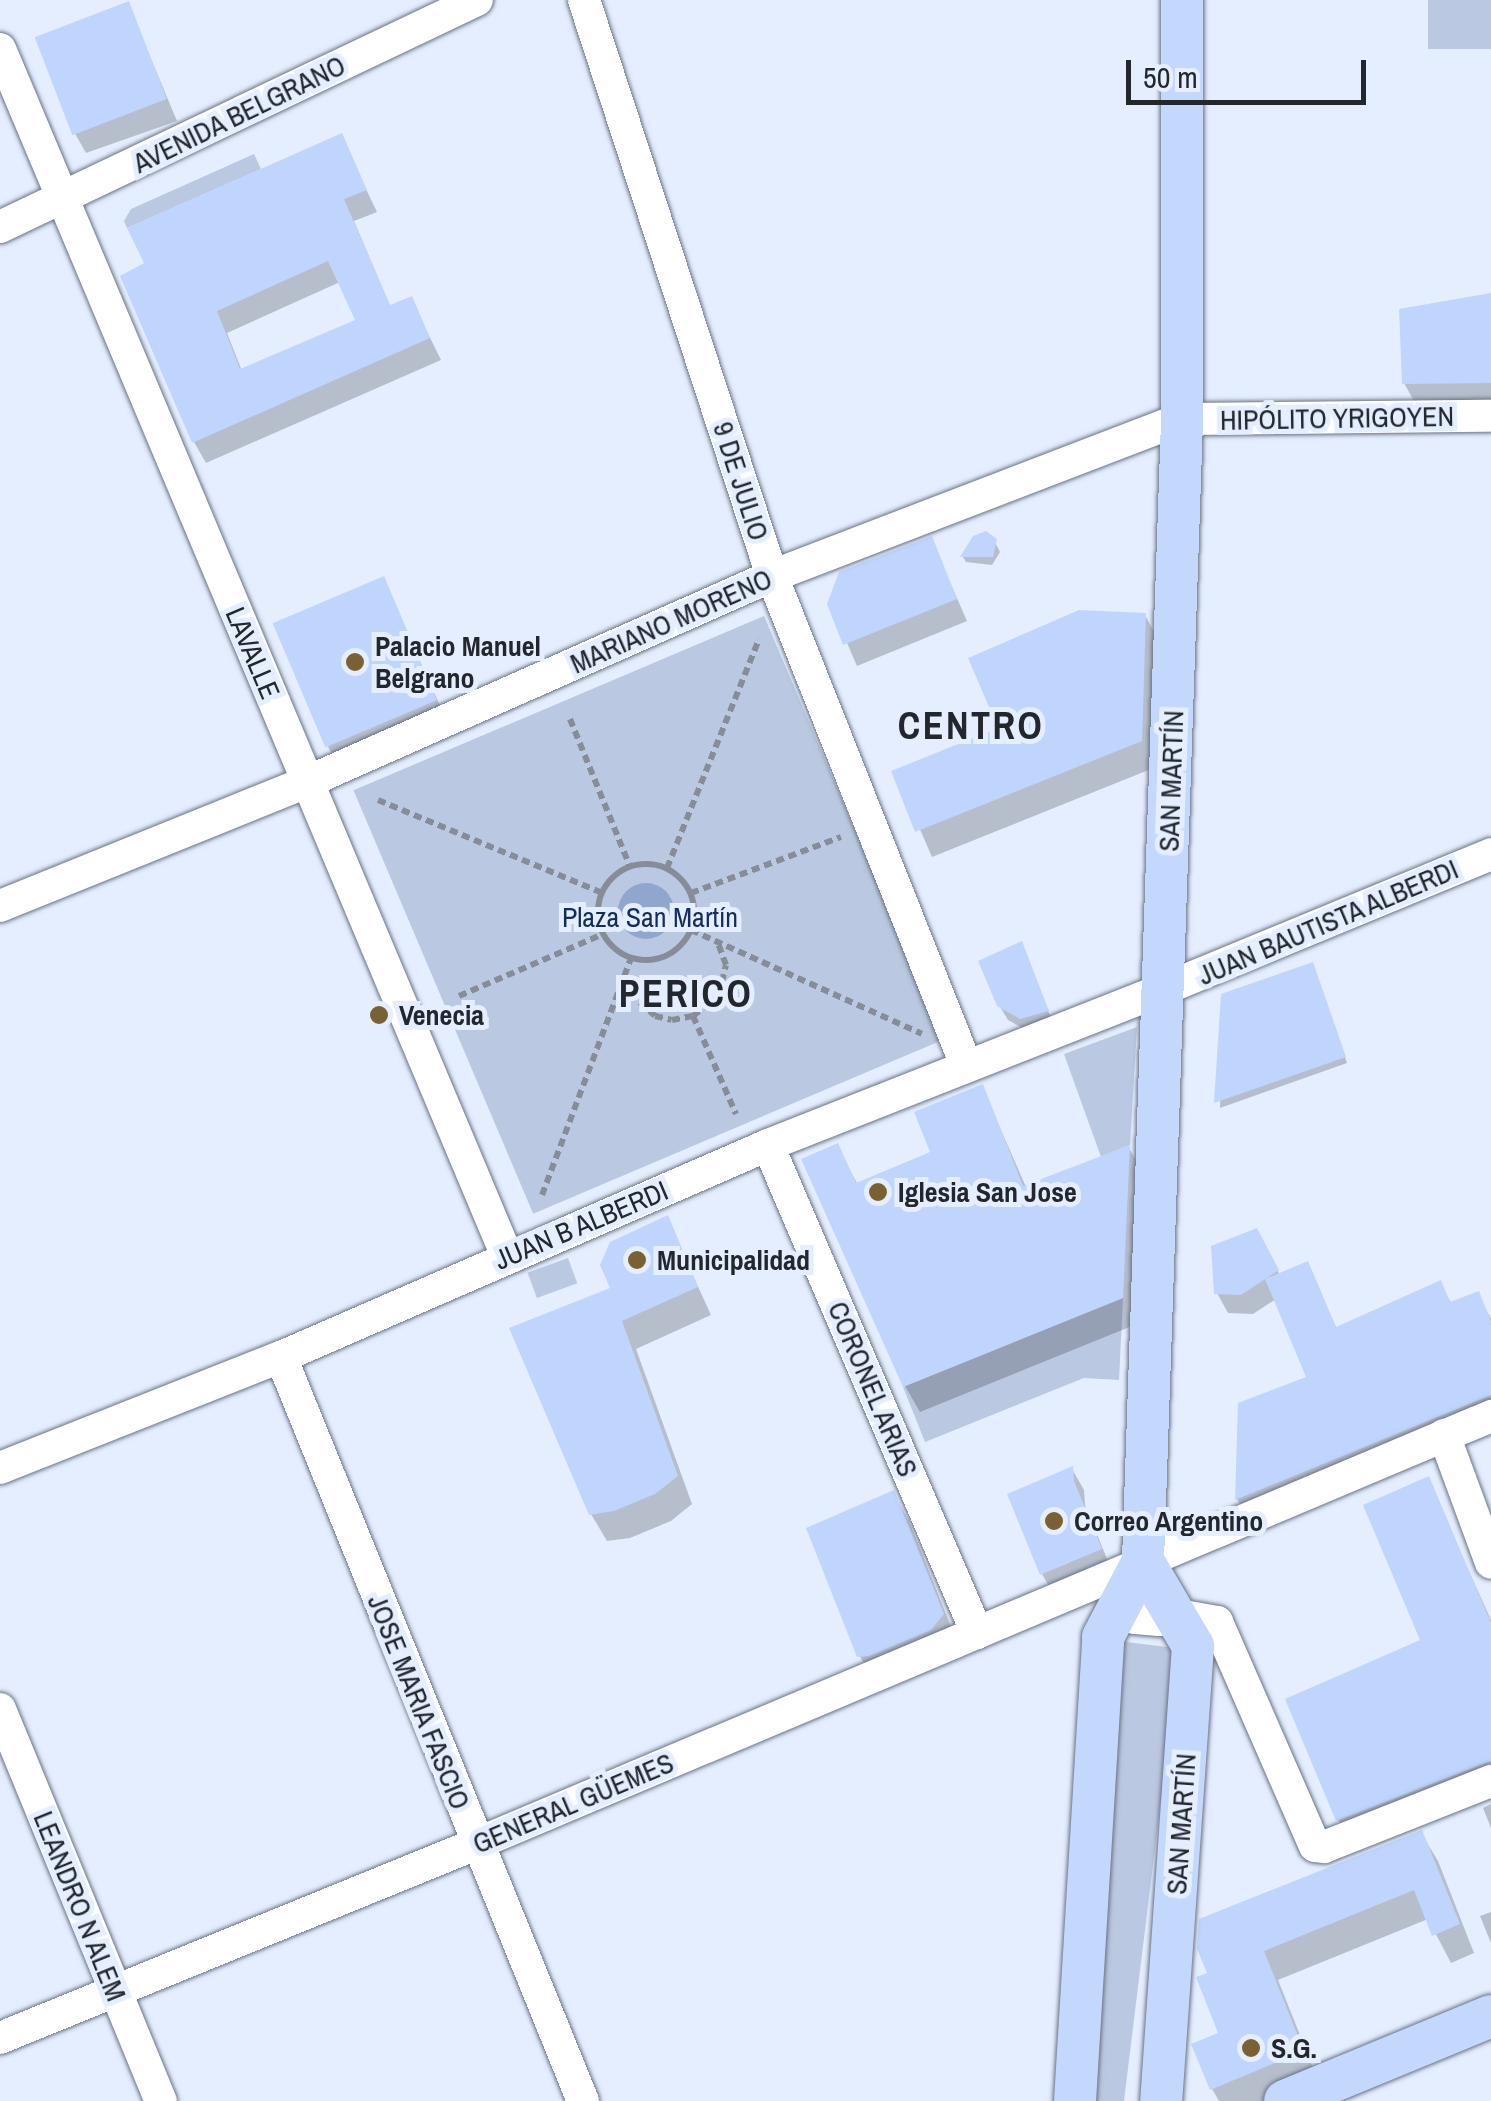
<!DOCTYPE html>
<meta charset="utf-8">
<style>
body{margin:0}
#map{position:relative;width:1491px;height:2101px;overflow:hidden;background:#e4eeff;font-family:"Archivo Narrow",sans-serif}
div>[style]{position:absolute}
[style*='--x']{left:calc(var(--x)*1px);top:calc(var(--y)*1px);width:calc(var(--w)*1px);rotate:calc(var(--a)*1deg)}
.green>*{inset:0;background:#bbc8e1;transform-origin:0 0}
.water>*{inset:0;background:#91a6cd}
.round{border-radius:50%}
.shadow>*{inset:0;background:#0003}
.building>*{inset:0;background:#bfd5fe;transform-origin:0 0}
.path>*{height:6px;margin-top:-3px;transform-origin:0;background:repeating-linear-gradient(90deg,#868d99 0 8px,transparent 0 13px)}
.path>.ring{margin:-3px;padding:0;box-sizing:content-box;background:none;border:6px solid #868d99;border-radius:50%}
.roads{filter:drop-shadow(0 0 2px #697385) drop-shadow(0 0 2px #697385)}
.minor>*{height:32px;margin:-16px;padding:0 16px;transform-origin:16px;border-radius:16px;background:#fff}
.major>*{height:42px;margin:-21px;padding:0 21px;transform-origin:21px;border-radius:21px;background:#c4d8fe}
.dots>*{width:28px;height:28px;translate:-50% -50%;box-sizing:border-box;border:5px solid #e4eeff;border-radius:50%}
span{translate:-50% -50%;white-space:nowrap;text-align:center;line-height:1.15;-webkit-text-stroke:10px #e4eeff;paint-order:stroke}
.street-label{font-size:28px;color:#22262d}
.poi-label{font-size:28px;color:#22262d;font-weight:700}
.left{translate:0 -50%;text-align:left}
.park-label{font-size:28px;color:#152d5d}
.district-label{font-size:38px;color:#22262d;font-weight:700;letter-spacing:2.5px}
.scale{position:absolute;left:1126px;top:60px;width:240px;height:45px;box-sizing:border-box;border:5px solid #22262d;border-top:0;padding-left:12px;font-size:30px;line-height:35px;white-space:nowrap;color:#22262d;-webkit-text-stroke:8px #e4eeff;paint-order:stroke}
</style>
<div id="map">
<div class="green">
<i style="left:1428px;top:0;width:63px;height:49px"></i>
<i style="clip-path:polygon(254px 154px,261px 169px,127px 228px,124px 221px,131px 209px)"></i>
<i style="left:764px;top:616px;width:460px;height:446px;rotate:67deg"></i>
<i style="clip-path:polygon(1137px 1027px,1130px 1145px,1101px 1157px,1064px 1054px)"></i>
<i style="left:568px;top:1258px;width:27px;height:43px;rotate:70deg"></i>
<i style="clip-path:polygon(1123px 1298px,1119px 1380px,1084px 1378px,925px 1442px,903px 1387px)"></i>
<i style="left:1118px;top:1641px;width:62px;height:461px;rotate:7deg"></i>
</div>
<div class="water">
<i class="round" style="left:618px;top:883px;width:56px;height:56px"></i>
</div>
<div class="shadow">
<i style="clip-path:polygon(128px 4px,177px 121px,86px 153px,74px 132px)"></i>
<i style="clip-path:polygon(evenodd,341px 137px,377px 212px,354px 221px,391px 308px,411px 299px,441px 360px,206px 463px,194px 442px,147px 265px,341px 137px,340px 282px,358px 322px,242px 371px,227px 333px,340px 282px)"></i>
<i style="clip-path:polygon(1491px 295px,1491px 404px,1416px 405px,1404px 383px)"></i>
<i style="clip-path:polygon(993px 538px,1000px 552px,992px 565px,966px 562px,963px 557px)"></i>
<i style="clip-path:polygon(931px 539px,967px 621px,857px 666px,830px 604px)"></i>
<i style="clip-path:polygon(383px 579px,451px 730px,345px 775px,328px 747px)"></i>
<i style="clip-path:polygon(1145px 615px,1159px 641px,1156px 767px,932px 857px,895px 772px,1002px 730px)"></i>
<i style="clip-path:polygon(1021px 944px,1054px 1025px,1030px 1032px,1008px 1020px,999px 1005px)"></i>
<i style="clip-path:polygon(1315px 971px,1347px 1063px,1220px 1108px,1224px 996px)"></i>
<i style="clip-path:polygon(982px 1087px,1026px 1187px,1129px 1148px,1144px 1174px,1137px 1324px,920px 1412px,905px 1386px,837px 1146px,858px 1185px,933px 1153px)"></i>
<i style="clip-path:polygon(667px 1219px,711px 1315px,636px 1349px,692px 1504px,671px 1521px,630px 1538px,607px 1541px,591px 1514px,614px 1289px)"></i>
<i style="clip-path:polygon(1256px 1231px,1280px 1275px,1307px 1264px,1337px 1329px,1440px 1284px,1452px 1304px,1478px 1294px,1491px 1319px,1491px 1418px,1248px 1518px,1237px 1499px,1241px 1405px,1310px 1378px,1276px 1299px,1253px 1314px,1228px 1313px,1217px 1293px)"></i>
<i style="clip-path:polygon(1072px 1469px,1084px 1490px,1085px 1505px,1112px 1571px,1054px 1595px,1042px 1574px)"></i>
<i style="clip-path:polygon(1428px 1480px,1491px 1620px,1491px 1794px,1354px 1846px,1338px 1820px,1424px 1642px)"></i>
<i style="clip-path:polygon(893px 1493px,909px 1521px,958px 1644px,876px 1684px,859px 1655px)"></i>
<i style="clip-path:polygon(1491px 1804px,1491px 1828px,1483px 1808px)"></i>
<i style="clip-path:polygon(1421px 1833px,1438px 1861px,1474px 1953px,1451px 1963px,1428px 1919px,1278px 1980px,1318px 2080px,1267px 2101px,1219px 2101px,1212px 2089px,1222px 2034px,1210px 1974px)"></i>
<i style="clip-path:polygon(1491px 1912px,1491px 1943px,1480px 1916px)"></i>
</div>
<div class="building">
<i style="left:129px;top:1px;width:105px;height:101px;rotate:69deg"></i>
<i style="clip-path:polygon(evenodd,342px 133px,367px 190px,344px 199px,390px 305px,412px 296px,430px 338px,192px 443px,120px 276px,144px 263px,127px 228px,342px 133px,328px 261px,355px 320px,240px 369px,217px 311px,328px 261px)"></i>
<i style="clip-path:polygon(1491px 293px,1491px 383px,1402px 384px,1399px 309px)"></i>
<i style="clip-path:polygon(986px 531px,997px 539px,993px 557px,960px 557px,973px 536px)"></i>
<i style="clip-path:polygon(932px 536px,957px 599px,843px 645px,827px 604px,839px 572px)"></i>
<i style="left:384px;top:576px;width:135px;height:121px;rotate:67deg"></i>
<i style="clip-path:polygon(1079px 610px,1146px 613px,1142px 741px,915px 832px,891px 771px,998px 728px,968px 658px)"></i>
<i style="clip-path:polygon(1022px 941px,1049px 1011px,1020px 1019px,997px 1006px,978px 961px)"></i>
<i style="clip-path:polygon(1313px 962px,1346px 1057px,1214px 1103px,1221px 994px)"></i>
<i style="clip-path:polygon(983px 1084px,1023px 1186px,1130px 1145px,1123px 1298px,903px 1387px,801px 1159px,838px 1143px,856px 1183px,930px 1152px,914px 1112px)"></i>
<i style="clip-path:polygon(668px 1215px,698px 1287px,622px 1321px,678px 1476px,655px 1494px,614px 1511px,589px 1515px,509px 1328px,610px 1288px,600px 1265px,610px 1242px)"></i>
<i style="clip-path:polygon(1257px 1228px,1279px 1270px,1241px 1295px,1214px 1294px,1211px 1246px)"></i>
<i style="clip-path:polygon(1308px 1261px,1336px 1327px,1441px 1280px,1450px 1302px,1479px 1291px,1491px 1322px,1491px 1395px,1235px 1500px,1238px 1403px,1306px 1377px,1265px 1279px)"></i>
<i style="clip-path:polygon(1073px 1466px,1074px 1481px,1102px 1549px,1040px 1575px,1007px 1494px)"></i>
<i style="clip-path:polygon(1429px 1476px,1491px 1623px,1491px 1761px,1336px 1821px,1285px 1699px,1420px 1640px,1363px 1505px)"></i>
<i style="clip-path:polygon(894px 1490px,944px 1614px,931px 1630px,869px 1656px,857px 1657px,806px 1528px)"></i>
<i style="clip-path:polygon(1422px 1830px,1460px 1924px,1432px 1936px,1414px 1890px,1264px 1951px,1304px 2051px,1210px 2090px,1191px 2044px,1218px 2033px,1196px 1977px,1207px 1973px,1197px 1949px,1199px 1919px)"></i>
</div>
<div class="path">
<i style="--x:570;--y:719;--w:160;--a:67.9"></i>
<i style="--x:378;--y:800;--w:243;--a:22.5"></i>
<i class="ring" style="left:598px;top:864px;width:90px;height:90px"></i>
<i style="--x:667;--y:868;--w:247;--a:-68.1"></i>
<i style="--x:691;--y:893;--w:160;--a:-20.5"></i>
<i style="--x:691;--y:930;--w:253;--a:24.2"></i>
<i style="--x:626;--y:977;--w:17;--a:77"></i>
<i style="--x:630;--y:994;--w:33;--a:41"></i>
<i style="--x:655;--y:1016;--w:17;--a:13"></i>
<i style="--x:672;--y:1020;--w:21;--a:-11"></i>
<i style="--x:693;--y:1016;--w:28;--a:-39"></i>
<i style="--x:715;--y:998;--w:17;--a:-66"></i>
<i style="--x:722;--y:982;--w:17;--a:-77"></i>
<i style="--x:726;--y:965;--w:23;--a:-110"></i>
<i style="--x:459;--y:996;--w:157;--a:-23.3"></i>
<i style="--x:693;--y:1016;--w:107;--a:66.3"></i>
<i style="--x:542;--y:1195;--w:253;--a:-69.4"></i>
</div>
<div class="roads">
<div class="minor">
<i style="--x:584;--y:0;--w:606;--a:71.92"></i>
<i style="--x:772;--y:576;--w:526;--a:68.36"></i>
<i style="--x:0;--y:49;--w:1309;--a:67.22"></i>
<i style="--x:0;--y:227;--w:528;--a:-25.45"></i>
<i style="--x:0;--y:906;--w:331;--a:-22"></i>
<i style="--x:307;--y:782;--w:509;--a:-23.89"></i>
<i style="--x:772;--y:576;--w:439;--a:-21"></i>
<i style="--x:1182;--y:419;--w:309;--a:-0.6"></i>
<i style="--x:768;--y:1145;--w:531;--a:66.82"></i>
<i style="--x:281;--y:1357;--w:803;--a:67.91"></i>
<i style="--x:1444;--y:1435;--w:136;--a:69.8"></i>
<i style="--x:0;--y:1468;--w:302;--a:-21.6"></i>
<i style="--x:281;--y:1357;--w:531;--a:-23.52"></i>
<i style="--x:768;--y:1145;--w:426;--a:-21.5"></i>
<i style="--x:1164;--y:989;--w:354;--a:-22.4"></i>
<i style="--x:1120;--y:1612;--w:16;--a:22"></i>
<i style="--x:1135;--y:1618;--w:24;--a:5"></i>
<i style="--x:1159;--y:1620;--w:14;--a:-25"></i>
<i style="--x:1172;--y:1614;--w:46;--a:10.1"></i>
<i style="--x:1217;--y:1622;--w:244;--a:66.4"></i>
<i style="--x:1315;--y:1846;--w:9;--a:6"></i>
<i style="--x:1324;--y:1847;--w:180;--a:-21.6"></i>
<i style="--x:0;--y:1709;--w:424;--a:67.7"></i>
<i style="--x:0;--y:2038;--w:514;--a:-22.17"></i>
<i style="--x:476;--y:1844;--w:1102;--a:-22.86"></i>
</div>
<div class="major">
<i style="--x:1143;--y:1561;--w:99;--a:59.5"></i>
<i style="--x:1193;--y:1646;--w:456;--a:94"></i>
<i style="--x:1075;--y:2101;--w:465;--a:-86.5"></i>
<i style="--x:1103;--y:1637;--w:86;--a:-62.2"></i>
<i style="--x:1143;--y:1561;--w:1143;--a:-88.04"></i>
<i style="--x:1182;--y:419;--w:419;--a:-90"></i>
<i style="--x:1285;--y:2101;--w:223;--a:-22.4"></i>
</div>
</div>
<div class="dots">
<i style="left:355px;top:662px;background:#7a6132"></i>
<i style="left:379px;top:1015px;background:#7a6132"></i>
<i style="left:878px;top:1192px;background:#7a6132"></i>
<i style="left:637px;top:1260px;background:#7a6132"></i>
<i style="left:1054px;top:1521px;background:#7a6132"></i>
<i style="left:1251px;top:2048px;background:#7a6132"></i>
</div>
<div class="street-label">
<span style="left:239px;top:114px;rotate:-26deg">AVENIDA BELGRANO</span>
<span style="left:1337px;top:418px;rotate:-1deg">HIPÓLITO YRIGOYEN</span>
<span style="left:741px;top:481px;rotate:72deg">9 DE JULIO</span>
<span style="left:671px;top:621px;rotate:-24deg">MARIANO MORENO</span>
<span style="left:253px;top:653px;rotate:67deg">LAVALLE</span>
<span style="left:1171px;top:781px;rotate:-88deg">SAN MARTÍN</span>
<span style="left:1328px;top:922px;rotate:-23deg">JUAN BAUTISTA ALBERDI</span>
<span style="left:581px;top:1225px;rotate:-23deg">JUAN B ALBERDI</span>
<span style="left:873px;top:1389px;rotate:67deg">CORONEL ARIAS</span>
<span style="left:419px;top:1702px;rotate:68deg">JOSE MARIA FASCIO</span>
<span style="left:573px;top:1803px;rotate:-23deg">GENERAL GÜEMES</span>
<span style="left:1181px;top:1824px;rotate:-86deg">SAN MARTÍN</span>
<span style="left:80px;top:1906px;rotate:68deg">LEANDRO N ALEM</span>
</div>
<div class="poi-label">
<span class="left" style="left:375px;top:662px">Palacio Manuel<br>Belgrano</span>
<span class="left" style="left:399px;top:1015px">Venecia</span>
<span class="left" style="left:898px;top:1192px">Iglesia San Jose</span>
<span class="left" style="left:657px;top:1260px">Municipalidad</span>
<span class="left" style="left:1074px;top:1521px">Correo Argentino</span>
<span class="left" style="left:1271px;top:2048px">S.G.</span>
</div>
<div class="park-label">
<span style="left:650px;top:917px">Plaza San Martín</span>
</div>
<div class="district-label">
<span style="left:971px;top:726px">CENTRO</span>
<span style="left:686px;top:994px">PERICO</span>
</div>
<div class="scale">50 m</div>
</div>
